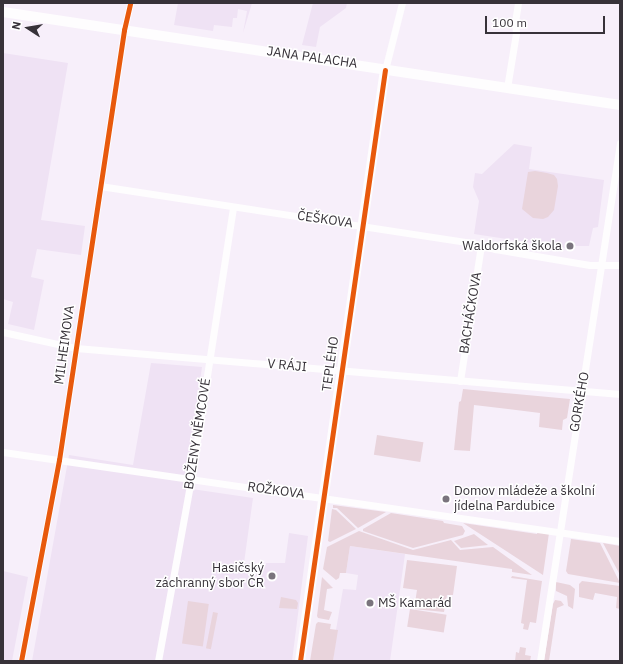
<!DOCTYPE html>
<meta charset="utf-8">
<style>
body{margin:0}
#map{position:relative;width:623px;height:664px;overflow:hidden;background:#f7effa;font-family:"IBM Plex Sans",sans-serif}
div>[style]{position:absolute}
[style*='--x']{left:calc(var(--x)*1px);top:calc(var(--y)*1px);width:calc(var(--w)*1px);rotate:calc(var(--a)*1deg)}
.built>*{inset:0;background:#efe2f4}
.green>*{inset:0;background:#e9d4dc;transform-origin:0 0}
.minor>*{height:7px;margin:-3.5px;padding:0 3.5px;transform-origin:3.5px;border-radius:3.5px;background:#fefdfe}
.secondary>*{height:10px;margin:-5px;padding:0 5px;transform-origin:5px;border-radius:5px;background:#fefdfe}
.cycleway>*{height:5px;margin:-2.5px;padding:0 2.5px;transform-origin:2.5px;border-radius:2.5px;background:#e8590c}
.dots>*{width:11px;height:11px;translate:-50% -50%;box-sizing:border-box;border:2px solid #fff;border-radius:50%}
span{translate:-50% -50%;white-space:nowrap;text-align:center;line-height:1.15;-webkit-text-stroke:3px #fff;paint-order:stroke}
.street-label{font-size:13px;color:#373239}
.poi-label{font-size:13px;color:#373239}
.right{translate:-100% -50%;text-align:right}
.left{translate:0 -50%;text-align:left}
.frame{position:absolute;inset:0;border:4px solid #373239;pointer-events:none}
.north{position:absolute;left:8px;top:8px;width:40px;height:40px;-webkit-text-stroke:3px #fff;paint-order:stroke;rotate:282deg;font-size:11px;font-weight:700;line-height:16px;text-align:center;color:#373239}
.north::after{content:'';display:block;margin:auto;width:14px;height:18px;background:#373239;clip-path:polygon(50% 0,100% 100%,50% 72%,0 100%)}
.scale{position:absolute;left:485px;top:16px;width:120px;height:18px;box-sizing:border-box;border:2px solid #373239;border-top:0;padding-left:5px;font-size:12px;line-height:14px;white-space:nowrap;color:#373239;-webkit-text-stroke:3px #fff;paint-order:stroke}
</style>
<div id="map">
<div class="built">
<i style="clip-path:polygon(178px 3px,252px 3px,243px 33px,247px 11px,238px 9px,237px 18px,233px 18px,232px 27px,214px 25px,213px 31px,174px 25px)"></i>
<i style="clip-path:polygon(313px 3px,347px 3px,346px 8px,320px 27px,316px 47px,302px 45px)"></i>
<i style="clip-path:polygon(3px 53px,68px 63px,41px 220px,85px 226px,81px 255px,37px 249px,31px 277px,44px 280px,34px 330px,8px 324px,13px 302px,3px 299px)"></i>
<i style="clip-path:polygon(514px 144px,532px 147px,529px 169px,604px 180px,598px 227px,593px 228px,589px 246px,575px 246px,572px 249px,474px 234px,479px 201px,473px 187px,475px 173px,482px 174px)"></i>
<i style="clip-path:polygon(151px 363px,202px 367px,185px 488px,253px 498px,244px 563px,285px 563px,289px 533px,308px 536px,292px 661px,32px 661px,69px 455px,133px 465px)"></i>
<i style="clip-path:polygon(350px 546px,405px 554px,390px 661px,333px 661px,337px 631px,336px 630px,343px 589px,356px 590px,358px 575px,346px 573px)"></i>
<i style="clip-path:polygon(3px 571px,28px 577px,12px 661px,3px 661px)"></i>
</div>
<div class="green">
<i style="clip-path:polygon(535px 171px,547px 173px,554px 175px,557px 179px,558px 186px,554px 210px,548px 217px,543px 219px,533px 218px,522px 209px,528px 172px)"></i>
<i style="clip-path:polygon(463px 389px,570px 399px,567px 418px,563px 420px,562px 430px,539px 427px,540px 413px,474px 405px,470px 451px,454px 450px,459px 402px,461px 401px)"></i>
<i style="left:377px;top:435px;width:47px;height:20px;rotate:9deg"></i>
<i style="clip-path:polygon(333px 505px,386px 512px,358px 528px,337px 508px,333px 508px)"></i>
<i style="clip-path:polygon(332px 509px,336px 510px,356px 529px,330px 542px,328px 541px)"></i>
<i style="clip-path:polygon(391px 513px,443px 521px,444px 523px,462px 526px,465px 531px,463px 535px,413px 548px,363px 531px,363px 529px)"></i>
<i style="clip-path:polygon(463px 523px,537px 534px,538px 531px,549px 533px,543px 575px)"></i>
<i style="clip-path:polygon(359px 531px,413px 550px,451px 540px,460px 550px,493px 547px,532px 575px,512px 572px,512px 569px,350px 546px,346px 573px,340px 573px,339px 578px,336px 580px,323px 569px,327px 547px)"></i>
<i style="clip-path:polygon(474px 534px,488px 545px,461px 548px,454px 541px)"></i>
<i style="clip-path:polygon(571px 539px,600px 543px,620px 583px,568px 574px,566px 571px)"></i>
<i style="clip-path:polygon(603px 543px,620px 546px,620px 575px)"></i>
<i style="clip-path:polygon(407px 560px,457px 566px,453px 595px,447px 595px,444px 612px,414px 609px,417px 590px,403px 588px)"></i>
<i style="clip-path:polygon(512px 576px,542px 581px,536px 623px,530px 622px,528px 630px,523px 629px,524px 624px,521px 623px,527px 580px,511px 578px)"></i>
<i style="clip-path:polygon(322px 577px,333px 588px,327px 589px,324px 610px,332px 612px,329px 620px,318px 618px,317px 616px)"></i>
<i style="clip-path:polygon(582px 581px,620px 586px,620px 609px,616px 608px,617px 597px,595px 593px,593px 600px,579px 597px,579px 584px)"></i>
<i style="clip-path:polygon(556px 582px,570px 585px,575px 589px,573px 609px,568px 606px,567px 596px,556px 591px)"></i>
<i style="clip-path:polygon(281px 597px,296px 600px,298px 603px,297px 609px,279px 608px)"></i>
<i style="clip-path:polygon(555px 600px,561px 601px,564px 605px,557px 608px,549px 661px,544px 661px,553px 604px)"></i>
<i style="left:188px;top:601px;width:21px;height:43px;rotate:8deg"></i>
<i style="left:410px;top:609px;width:37px;height:18px;rotate:9deg"></i>
<i style="left:213px;top:612px;width:5px;height:37px;rotate:11deg"></i>
<i style="clip-path:polygon(318px 622px,331px 624px,330px 629px,338px 630px,333px 661px,310px 661px,316px 624px)"></i>
<i style="clip-path:polygon(520px 647px,526px 648px,525px 655px,531px 656px,530px 661px,515px 661px,516px 652px,519px 653px)"></i>
</div>
<div class="minor">
<i style="--x:385;--y:70;--w:69;--a:-75.8"></i>
<i style="--x:507;--y:88;--w:56;--a:-80.7"></i>
<i style="--x:516;--y:33;--w:11;--a:-95"></i>
<i style="--x:515;--y:22;--w:19;--a:-81"></i>
<i style="--x:100;--y:186;--w:376;--a:8.7"></i>
<i style="--x:472;--y:243;--w:24;--a:15"></i>
<i style="--x:495;--y:249;--w:96;--a:9.6"></i>
<i style="--x:590;--y:265;--w:30;--a:0"></i>
<i style="--x:3;--y:332;--w:75;--a:12.4"></i>
<i style="--x:76;--y:348;--w:546;--a:4.83"></i>
<i style="--x:460;--y:381;--w:137;--a:-81.2"></i>
<i style="--x:3;--y:452;--w:623;--a:8.21"></i>
<i style="--x:21;--y:661;--w:205;--a:-79.3"></i>
<i style="--x:59;--y:460;--w:435;--a:-81.4"></i>
<i style="--x:124;--y:30;--w:28;--a:-77"></i>
<i style="--x:158;--y:661;--w:185;--a:-79.7"></i>
<i style="--x:191;--y:479;--w:275;--a:-81.2"></i>
<i style="--x:540;--y:661;--w:524;--a:-81.22"></i>
</div>
<div class="secondary">
<i style="--x:3;--y:12;--w:624;--a:8.57"></i>
<i style="--x:300;--y:661;--w:597;--a:-81.82"></i>
</div>
<div class="cycleway">
<i style="--x:21;--y:661;--w:205;--a:-79.3"></i>
<i style="--x:59;--y:460;--w:435;--a:-81.4"></i>
<i style="--x:124;--y:30;--w:28;--a:-77"></i>
<i style="--x:300;--y:661;--w:597;--a:-81.82"></i>
</div>
<div class="dots">
<i style="left:570px;top:246px;background:#7a747d"></i>
<i style="left:446px;top:499px;background:#7a747d"></i>
<i style="left:272px;top:576px;background:#7a747d"></i>
<i style="left:370px;top:603px;background:#7a747d"></i>
</div>
<div class="street-label">
<span style="left:312px;top:58px;rotate:8deg">JANA PALACHA</span>
<span style="left:325px;top:220px;rotate:8deg">ČEŠKOVA</span>
<span style="left:471px;top:313px;rotate:-81deg">BACHÁČKOVA</span>
<span style="left:65px;top:345px;rotate:-82deg">MILHEIMOVA</span>
<span style="left:331px;top:364px;rotate:-82deg">TEPLÉHO</span>
<span style="left:287px;top:366px;rotate:5deg">V RÁJI</span>
<span style="left:580px;top:402px;rotate:-80deg">GORKÉHO</span>
<span style="left:198px;top:434px;rotate:-81deg">BOŽENY NĚMCOVÉ</span>
<span style="left:276px;top:491px;rotate:8deg">ROŽKOVA</span>
</div>
<div class="poi-label">
<span class="right" style="left:562px;top:246px">Waldorfská škola</span>
<span class="left" style="left:454px;top:499px">Domov mládeže a školní<br>jídelna Pardubice</span>
<span class="right" style="left:264px;top:576px">Hasičský<br>záchranný sbor ČR</span>
<span class="left" style="left:378px;top:603px">MŠ Kamarád</span>
</div>
<div class="frame"></div>
<div class="north">N</div>
<div class="scale">100 m</div>
</div>
